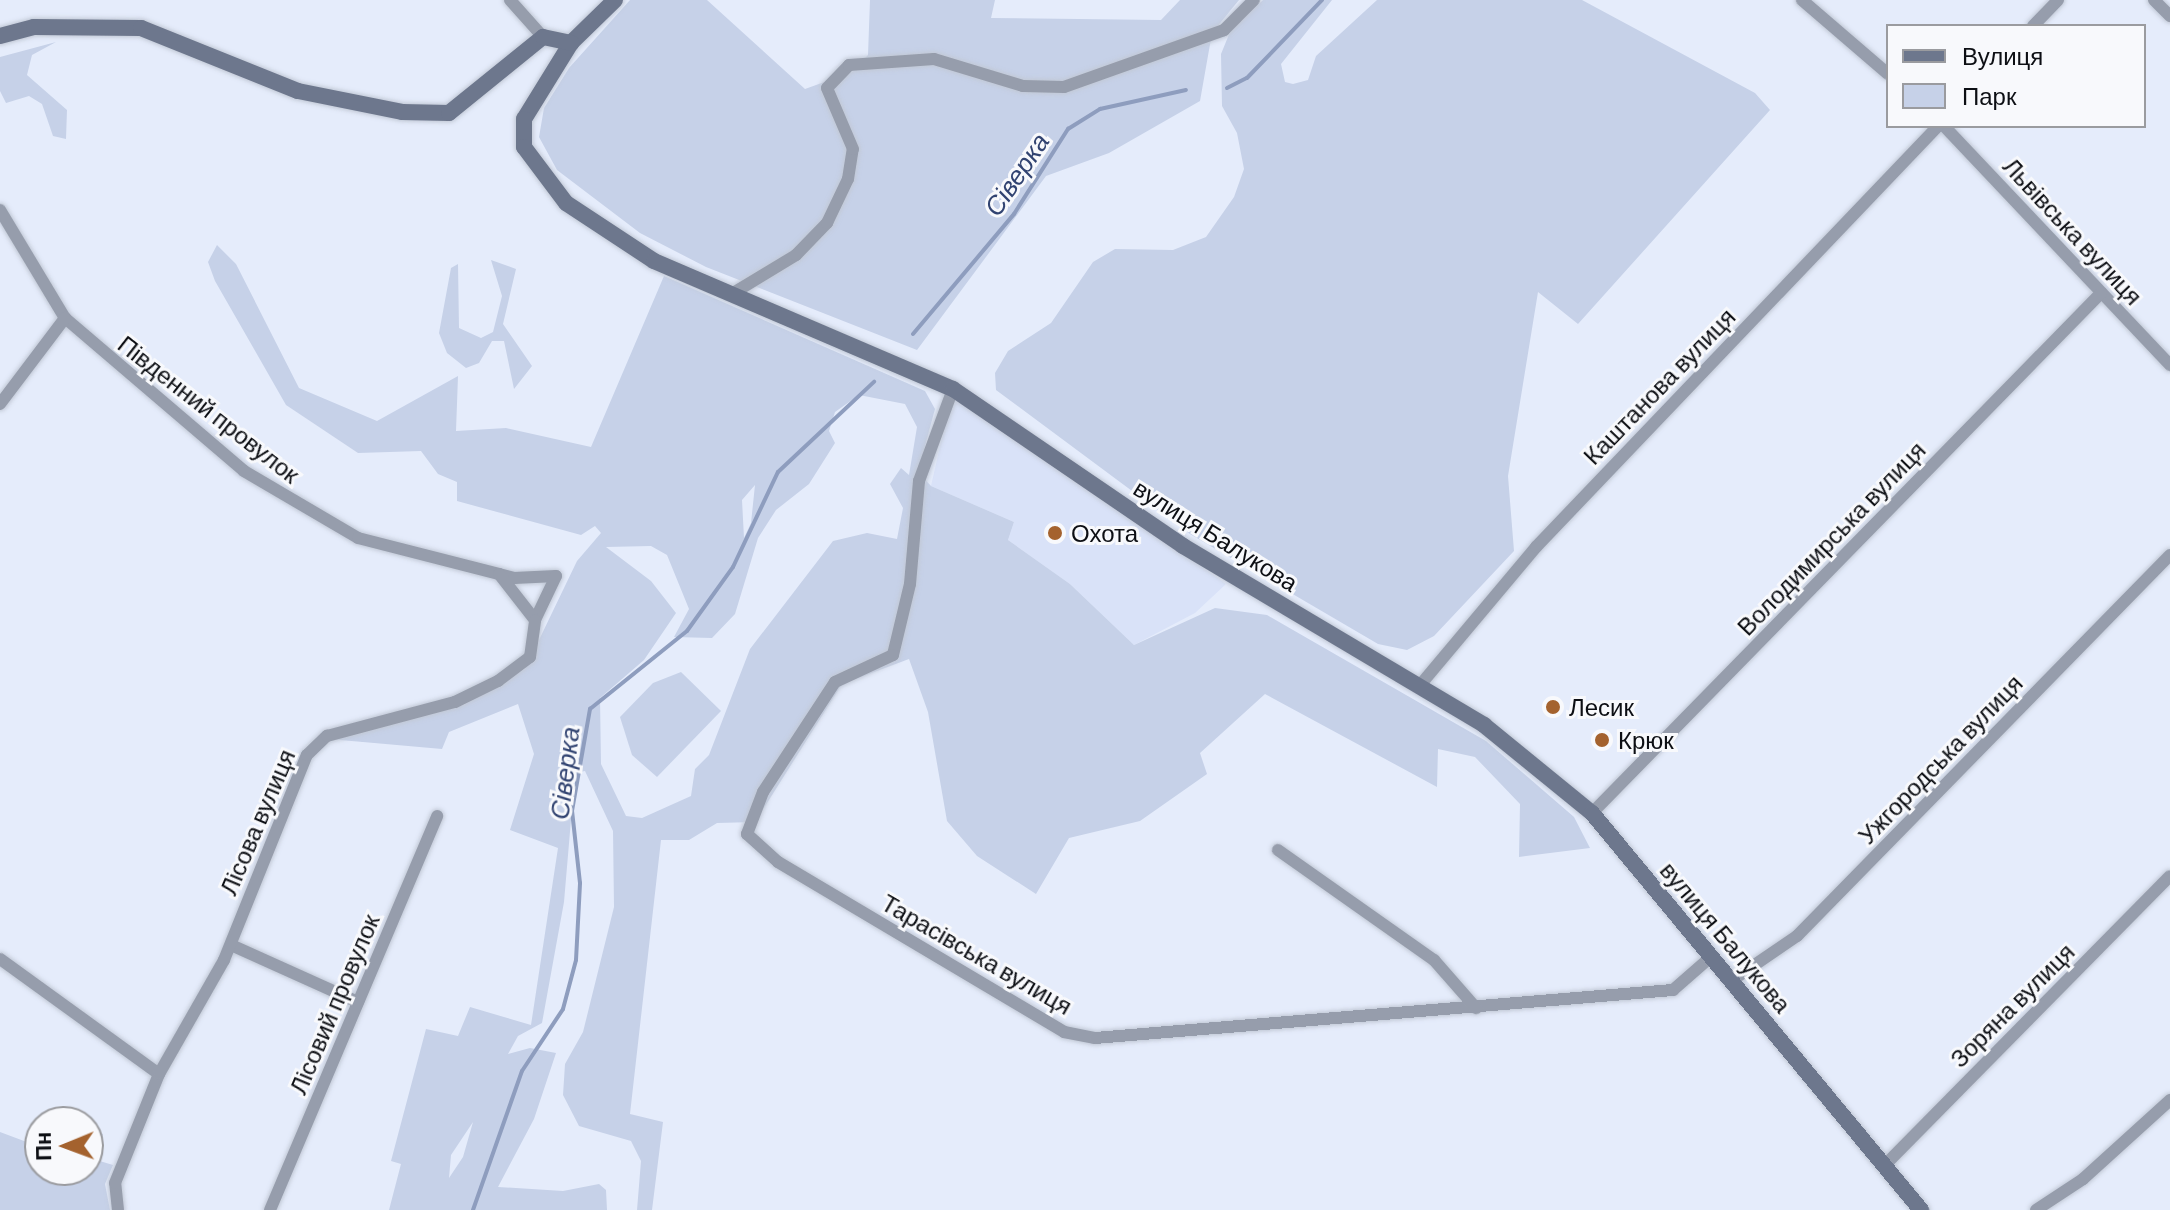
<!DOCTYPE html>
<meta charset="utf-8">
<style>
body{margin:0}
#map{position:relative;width:2170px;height:1210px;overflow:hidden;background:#e5ecfb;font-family:Barlow,sans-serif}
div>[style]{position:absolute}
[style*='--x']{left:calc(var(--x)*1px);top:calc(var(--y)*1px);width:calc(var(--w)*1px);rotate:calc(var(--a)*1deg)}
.built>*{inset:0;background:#d9e2f8}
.green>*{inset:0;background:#c6d1e8}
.stream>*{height:4px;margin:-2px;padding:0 2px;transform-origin:2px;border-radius:2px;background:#8e9dbe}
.roads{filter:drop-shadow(0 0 2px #c2c9d6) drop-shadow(0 0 2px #c2c9d6)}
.street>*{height:12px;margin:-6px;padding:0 6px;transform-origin:6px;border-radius:6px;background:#969dac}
.secondary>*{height:16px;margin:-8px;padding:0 8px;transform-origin:8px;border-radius:8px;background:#6d778d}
.dots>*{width:22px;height:22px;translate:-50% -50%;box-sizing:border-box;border:4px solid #f8f9fc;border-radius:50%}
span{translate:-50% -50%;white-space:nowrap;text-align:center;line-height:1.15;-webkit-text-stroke:6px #f8f9fc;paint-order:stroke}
.street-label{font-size:24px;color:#0d0f14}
.poi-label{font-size:24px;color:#0d0f14}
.left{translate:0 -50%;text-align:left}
.water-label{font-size:26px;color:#314371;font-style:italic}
.legend{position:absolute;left:1886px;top:24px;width:260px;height:104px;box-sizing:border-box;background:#f8f9fc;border:2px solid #9a9b9f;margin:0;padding:10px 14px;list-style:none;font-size:24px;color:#0d0f14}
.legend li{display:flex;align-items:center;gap:16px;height:40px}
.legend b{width:40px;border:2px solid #9a9b9f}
.north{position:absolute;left:24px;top:1106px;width:80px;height:80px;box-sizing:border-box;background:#f8f9fc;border:2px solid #9a9b9f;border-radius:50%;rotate:269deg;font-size:22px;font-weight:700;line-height:32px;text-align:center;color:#0d0f14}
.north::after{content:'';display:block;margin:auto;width:28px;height:36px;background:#a4622e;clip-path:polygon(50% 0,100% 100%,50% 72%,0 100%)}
</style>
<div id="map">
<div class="built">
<i style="clip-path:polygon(951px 398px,1016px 437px,1226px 584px,1195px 613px,1134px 645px,1070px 584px,1008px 540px,1014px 522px,931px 486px)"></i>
</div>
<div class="green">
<i style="clip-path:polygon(630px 0,707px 0,805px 89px,852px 72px,868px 55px,870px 0,995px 0,991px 18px,1161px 20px,1180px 0,1239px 0,1212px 33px,1200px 101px,1109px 153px,1046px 176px,917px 350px,706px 267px,640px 233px,557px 170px,539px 137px,544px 108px,569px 68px)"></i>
<i style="clip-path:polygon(1263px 0,1332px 0,1281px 64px,1285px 82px,1293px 84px,1308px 80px,1316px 56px,1377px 0,1582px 0,1755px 93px,1770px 110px,1578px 324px,1538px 292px,1508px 476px,1514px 551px,1434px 636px,1407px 650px,1378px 644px,1190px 534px,996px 390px,995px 373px,1008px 351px,1051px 323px,1093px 262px,1115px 249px,1173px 250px,1206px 237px,1234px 197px,1244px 169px,1237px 133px,1222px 106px,1221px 54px,1230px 32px)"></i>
<i style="clip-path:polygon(56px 42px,32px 55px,27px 75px,67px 110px,66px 139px,53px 136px,42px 104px,29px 96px,6px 103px,0 91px,0 57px)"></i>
<i style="clip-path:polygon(evenodd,217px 245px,236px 264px,299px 388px,377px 421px,458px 376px,456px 431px,506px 428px,591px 447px,664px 276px,925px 391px,935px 409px,918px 472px,931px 486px,1014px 522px,1008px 540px,1070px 584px,1134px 645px,1215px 608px,1267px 615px,1486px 741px,1574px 817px,1590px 848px,1519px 857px,1520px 804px,1475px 757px,1438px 749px,1437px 787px,1265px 694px,1200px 753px,1207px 774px,1140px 821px,1069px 838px,1036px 894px,977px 856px,947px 821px,928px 712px,909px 659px,842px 684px,755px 822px,717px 823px,689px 840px,661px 840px,630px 1114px,663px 1122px,652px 1210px,637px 1210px,641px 1161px,631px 1141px,579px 1126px,563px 1095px,565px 1064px,583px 1032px,614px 907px,613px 831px,585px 771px,575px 773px,564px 902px,542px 1023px,518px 1036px,508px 1054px,530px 1048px,556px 1053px,534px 1119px,498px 1187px,563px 1191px,599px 1184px,606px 1190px,607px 1210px,389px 1210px,401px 1164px,391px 1161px,426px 1029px,458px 1036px,470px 1007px,531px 1025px,558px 848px,510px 830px,534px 754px,518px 704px,449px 732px,442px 749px,329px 739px,464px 705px,525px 669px,577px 561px,601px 533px,595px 526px,581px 535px,457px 501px,457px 482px,438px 474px,421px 451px,358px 453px,286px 405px,215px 281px,208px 262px,217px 245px,859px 395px,905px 404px,917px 427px,909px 475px,901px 468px,890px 484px,903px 508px,897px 539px,867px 533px,833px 541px,750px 649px,709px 755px,695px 769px,691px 796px,642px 818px,626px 816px,601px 764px,600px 698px,644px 660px,676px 613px,651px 581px,606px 547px,651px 546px,667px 555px,689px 609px,674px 637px,712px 638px,735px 614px,758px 538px,776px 510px,809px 484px,835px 443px,829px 431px,835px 412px,859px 395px,217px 245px,755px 485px,751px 523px,744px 538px,742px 500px,755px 485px,217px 245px,473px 1122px,463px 1157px,449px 1178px,451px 1155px,473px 1122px)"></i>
<i style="clip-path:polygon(491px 260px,516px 269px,503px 324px,532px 366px,514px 389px,504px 341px,492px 341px,479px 363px,466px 368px,447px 353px,439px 333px,451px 268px,458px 264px,459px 328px,481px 338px,493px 332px,502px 296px)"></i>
<i style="clip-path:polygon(681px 672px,721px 711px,657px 777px,632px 755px,620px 717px,653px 683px)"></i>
<i style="clip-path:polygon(88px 1129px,103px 1134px,93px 1159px,113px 1165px,105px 1184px,110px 1210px,0 1210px,0 1132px,40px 1147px,40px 1170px,88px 1170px)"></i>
</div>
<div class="stream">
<i style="--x:1227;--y:88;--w:22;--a:-27"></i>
<i style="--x:1247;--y:78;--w:108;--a:-46.1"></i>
<i style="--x:913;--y:334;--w:157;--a:-49.9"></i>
<i style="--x:1014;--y:214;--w:101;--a:-57.6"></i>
<i style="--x:1068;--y:129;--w:38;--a:-32"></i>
<i style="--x:1100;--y:109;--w:88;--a:-12.5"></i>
<i style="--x:473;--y:1210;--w:147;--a:-70.6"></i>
<i style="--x:522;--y:1071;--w:74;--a:-56.5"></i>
<i style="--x:563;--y:1009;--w:51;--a:-75.1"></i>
<i style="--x:576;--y:960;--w:77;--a:-87"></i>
<i style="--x:580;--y:883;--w:72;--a:-96.3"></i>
<i style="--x:572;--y:811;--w:104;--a:-80"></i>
<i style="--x:590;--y:709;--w:124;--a:-38.8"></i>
<i style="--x:687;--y:631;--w:79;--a:-54.3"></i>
<i style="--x:733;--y:567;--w:105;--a:-64.7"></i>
<i style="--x:778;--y:472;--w:132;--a:-43.2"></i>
</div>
<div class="roads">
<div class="street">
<i style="--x:510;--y:0;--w:50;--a:48.3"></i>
<i style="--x:1802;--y:0;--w:113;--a:40.7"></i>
<i style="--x:2154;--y:0;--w:23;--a:45"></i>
<i style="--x:2033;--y:26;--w:36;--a:-46"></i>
<i style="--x:1944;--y:126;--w:329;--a:46.6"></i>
<i style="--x:0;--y:210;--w:126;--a:59"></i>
<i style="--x:65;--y:318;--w:235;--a:40.5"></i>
<i style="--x:244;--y:471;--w:132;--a:30.4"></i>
<i style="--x:358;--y:538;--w:146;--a:14.3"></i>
<i style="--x:499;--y:574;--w:16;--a:15"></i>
<i style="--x:514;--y:578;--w:42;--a:-2.7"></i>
<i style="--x:556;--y:576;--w:49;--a:115.5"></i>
<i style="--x:535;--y:620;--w:58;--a:-128"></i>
<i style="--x:730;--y:295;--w:77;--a:-31.2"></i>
<i style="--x:796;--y:255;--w:45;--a:-45.9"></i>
<i style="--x:827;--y:223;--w:49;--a:-64.5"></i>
<i style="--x:848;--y:179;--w:30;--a:-81"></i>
<i style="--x:853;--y:149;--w:66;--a:-113.1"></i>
<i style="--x:827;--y:88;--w:32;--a:-46"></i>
<i style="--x:849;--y:65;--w:85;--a:-4"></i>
<i style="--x:934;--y:59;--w:93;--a:16.9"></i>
<i style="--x:1023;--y:86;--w:41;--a:1.4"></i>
<i style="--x:1064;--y:87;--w:170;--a:-19.6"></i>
<i style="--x:1224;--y:30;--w:42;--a:-45"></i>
<i style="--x:953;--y:389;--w:98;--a:110.3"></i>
<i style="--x:919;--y:481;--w:103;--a:95"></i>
<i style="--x:910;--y:584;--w:73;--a:103.5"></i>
<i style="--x:893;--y:655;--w:64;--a:155"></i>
<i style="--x:835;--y:682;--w:131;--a:123.2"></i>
<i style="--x:763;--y:792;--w:45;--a:110.9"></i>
<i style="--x:747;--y:834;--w:42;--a:42.1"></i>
<i style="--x:778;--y:862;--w:333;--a:30.7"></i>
<i style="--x:1064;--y:1032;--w:32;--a:11"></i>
<i style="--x:1095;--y:1038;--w:580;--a:-4.75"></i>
<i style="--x:1673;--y:990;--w:52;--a:-41.1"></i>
<i style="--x:0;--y:404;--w:108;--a:-52.9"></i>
<i style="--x:1421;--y:684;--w:179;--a:-50"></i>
<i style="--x:1536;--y:547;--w:582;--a:-46.32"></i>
<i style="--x:1592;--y:813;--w:728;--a:-45.61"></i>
<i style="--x:1278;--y:850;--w:191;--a:35.2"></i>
<i style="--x:1434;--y:960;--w:64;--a:48.8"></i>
<i style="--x:231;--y:945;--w:139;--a:24.2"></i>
<i style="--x:0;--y:959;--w:196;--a:35.9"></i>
<i style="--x:1731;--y:981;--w:80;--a:-34.3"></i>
<i style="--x:1797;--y:936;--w:533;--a:-45.61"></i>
<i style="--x:1886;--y:1164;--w:404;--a:-45.4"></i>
<i style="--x:118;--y:1210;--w:27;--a:-96"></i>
<i style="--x:115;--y:1183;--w:118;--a:-68"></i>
<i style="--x:159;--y:1074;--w:131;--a:-60.3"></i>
<i style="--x:224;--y:960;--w:221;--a:-68"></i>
<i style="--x:307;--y:755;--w:28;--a:-44"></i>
<i style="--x:327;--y:736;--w:132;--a:-14.9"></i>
<i style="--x:455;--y:702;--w:48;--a:-26"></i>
<i style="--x:498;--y:681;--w:40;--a:-37"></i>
<i style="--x:530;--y:657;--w:37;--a:-82"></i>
<i style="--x:270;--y:1210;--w:428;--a:-67"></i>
<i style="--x:2036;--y:1210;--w:56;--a:-33.4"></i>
<i style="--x:2083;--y:1179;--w:118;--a:-42.2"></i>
</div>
<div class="secondary">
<i style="--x:615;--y:0;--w:62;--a:135.7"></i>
<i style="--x:571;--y:43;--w:89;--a:121.7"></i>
<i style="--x:524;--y:119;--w:28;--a:90"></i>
<i style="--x:524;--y:147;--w:70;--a:53.1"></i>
<i style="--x:566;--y:203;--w:105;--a:33.4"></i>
<i style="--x:654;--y:261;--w:325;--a:23.2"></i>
<i style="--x:953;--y:389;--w:278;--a:34.3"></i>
<i style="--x:1183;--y:546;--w:350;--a:30.7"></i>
<i style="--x:1484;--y:725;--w:139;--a:39.2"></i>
<i style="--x:1592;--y:813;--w:516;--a:50.35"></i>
<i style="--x:0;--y:36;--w:35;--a:-15"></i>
<i style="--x:34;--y:27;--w:107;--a:0.5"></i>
<i style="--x:141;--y:28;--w:169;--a:21.9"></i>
<i style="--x:298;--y:91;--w:106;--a:11.4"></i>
<i style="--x:402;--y:112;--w:47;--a:1.2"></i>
<i style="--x:449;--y:113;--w:121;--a:-39"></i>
<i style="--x:543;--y:37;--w:29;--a:12"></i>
</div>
</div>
<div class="dots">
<i style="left:1055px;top:533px;background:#a4622e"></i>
<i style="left:1553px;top:707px;background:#a4622e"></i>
<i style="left:1602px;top:740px;background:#a4622e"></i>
</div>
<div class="street-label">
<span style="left:2073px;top:231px;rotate:47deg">Львівська вулиця</span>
<span style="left:1659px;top:386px;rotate:-46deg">Каштанова вулиця</span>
<span style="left:209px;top:409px;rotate:38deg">Південний провулок</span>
<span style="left:1216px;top:535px;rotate:32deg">вулиця Балукова</span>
<span style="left:1831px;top:538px;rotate:-46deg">Володимирська вулиця</span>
<span style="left:1940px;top:759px;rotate:-46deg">Ужгородська вулиця</span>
<span style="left:257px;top:822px;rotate:-67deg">Лісова вулиця</span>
<span style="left:1726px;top:937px;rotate:50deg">вулиця Балукова</span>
<span style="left:977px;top:954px;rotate:30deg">Тарасівська вулиця</span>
<span style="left:334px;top:1004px;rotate:-67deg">Лісовий провулок</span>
<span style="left:2012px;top:1005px;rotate:-45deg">Зоряна вулиця</span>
</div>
<div class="poi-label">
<span class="left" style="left:1071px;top:533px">Охота</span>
<span class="left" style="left:1569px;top:707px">Лесик</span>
<span class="left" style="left:1618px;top:740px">Крюк</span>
</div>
<div class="water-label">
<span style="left:1016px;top:174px;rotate:-56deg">Сіверка</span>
<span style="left:564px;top:773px;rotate:-83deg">Сіверка</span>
</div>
<ul class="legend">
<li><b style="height:10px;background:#6d778d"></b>Вулиця</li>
<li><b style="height:22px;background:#c6d1e8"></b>Парк</li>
</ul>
<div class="north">Пн</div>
</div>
